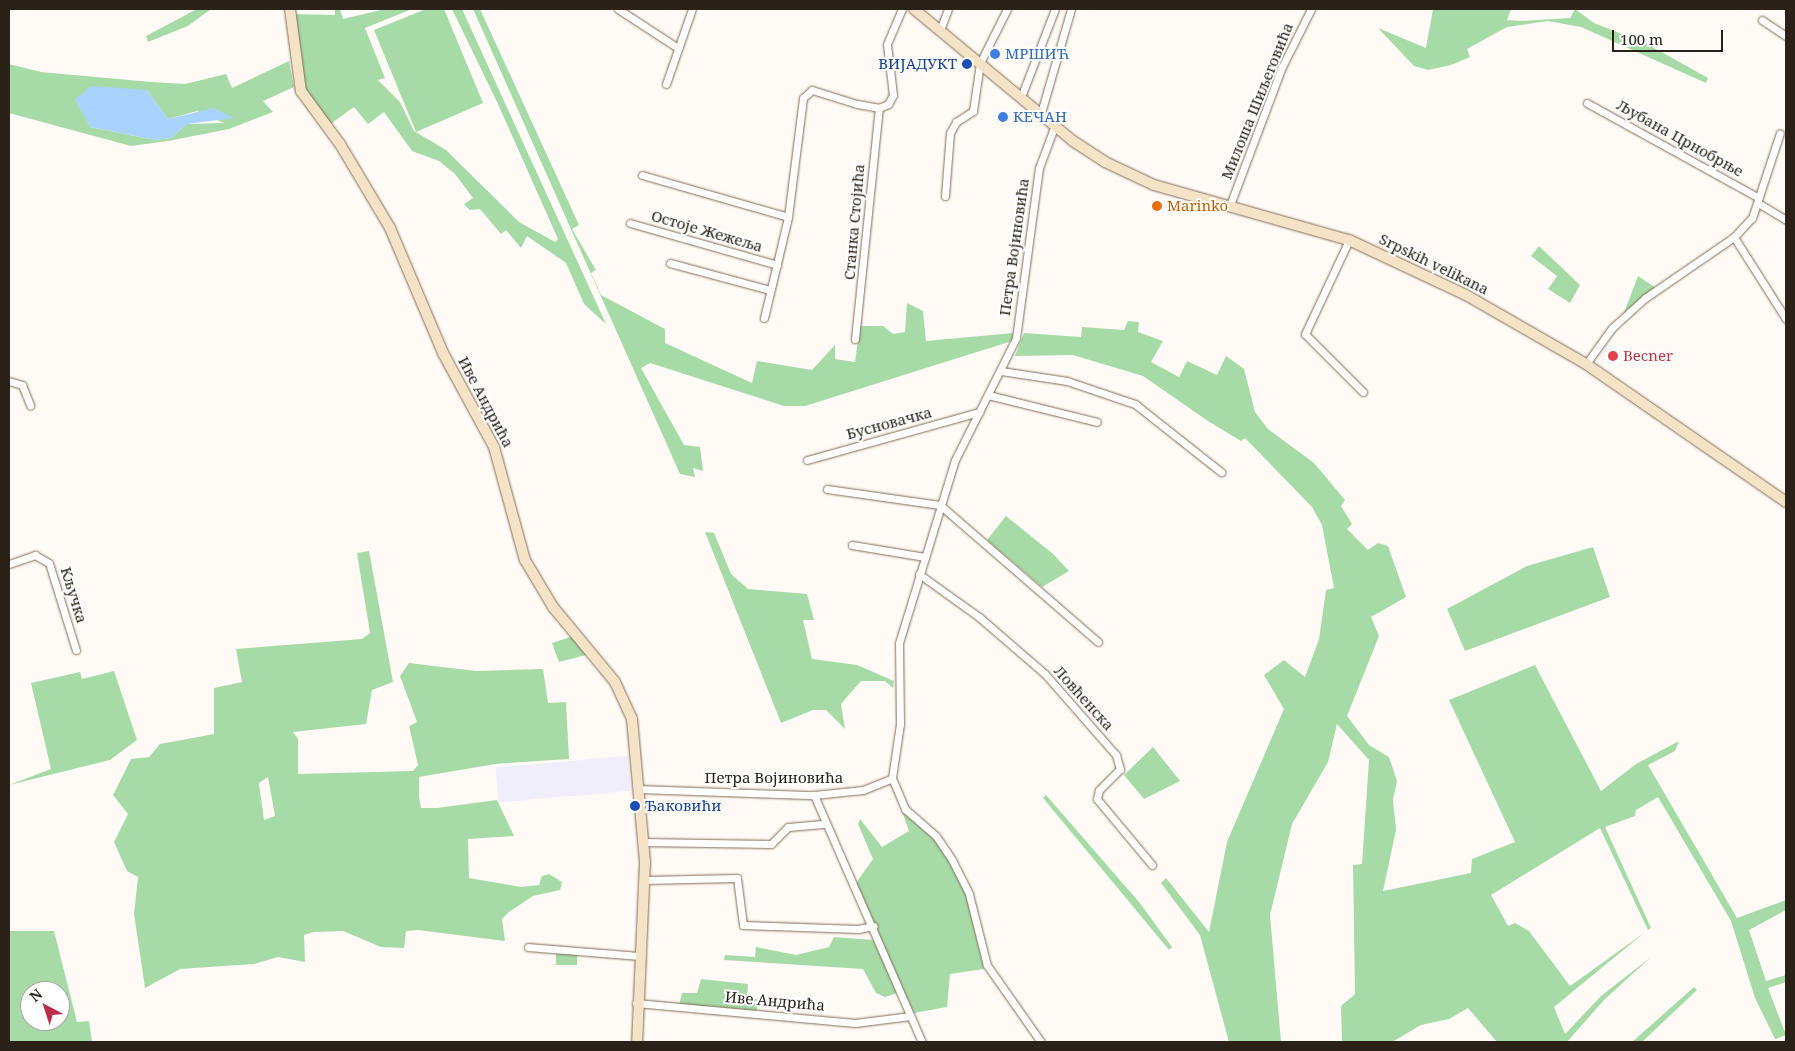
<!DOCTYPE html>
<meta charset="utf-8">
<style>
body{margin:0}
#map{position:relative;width:1795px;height:1051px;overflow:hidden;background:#fffaf5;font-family:"Noto Serif",serif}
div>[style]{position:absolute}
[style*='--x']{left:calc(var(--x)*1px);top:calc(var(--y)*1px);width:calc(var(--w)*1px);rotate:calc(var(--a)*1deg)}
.commercial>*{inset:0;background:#f1eefc;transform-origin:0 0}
.green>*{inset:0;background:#a6dba7;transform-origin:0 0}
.water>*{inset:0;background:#a9d2fe}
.roads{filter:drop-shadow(0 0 1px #816c56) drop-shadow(0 0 1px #816c56)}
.street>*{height:7px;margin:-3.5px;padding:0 3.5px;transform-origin:3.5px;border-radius:3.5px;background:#fff}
.secondary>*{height:10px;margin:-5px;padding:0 5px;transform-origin:5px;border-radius:5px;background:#f5e3c8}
.dots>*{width:14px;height:14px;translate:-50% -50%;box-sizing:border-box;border:2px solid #fff;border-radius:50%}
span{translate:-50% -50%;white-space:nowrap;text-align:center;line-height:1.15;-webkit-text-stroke:4px #fff;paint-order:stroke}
.shop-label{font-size:15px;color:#366cbe}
.left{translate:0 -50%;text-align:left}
.transit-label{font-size:15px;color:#164399}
.right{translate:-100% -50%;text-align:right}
.street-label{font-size:15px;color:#2a2218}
.food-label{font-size:15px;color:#c56008}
.health-label{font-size:15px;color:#be3a42}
.frame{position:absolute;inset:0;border:10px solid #2a2218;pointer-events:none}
.north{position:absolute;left:20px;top:981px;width:50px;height:50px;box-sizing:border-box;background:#fff;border:1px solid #aaa7a3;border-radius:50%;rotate:320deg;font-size:14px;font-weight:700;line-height:20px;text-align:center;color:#2a2218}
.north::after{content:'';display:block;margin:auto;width:18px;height:22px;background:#bd2c4a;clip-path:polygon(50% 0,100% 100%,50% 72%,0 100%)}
.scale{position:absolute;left:1612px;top:30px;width:111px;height:22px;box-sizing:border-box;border:2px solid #2a2218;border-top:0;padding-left:6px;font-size:15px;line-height:18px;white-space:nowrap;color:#2a2218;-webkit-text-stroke:4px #fff;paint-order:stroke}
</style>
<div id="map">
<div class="commercial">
<i style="left:628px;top:756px;width:35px;height:133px;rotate:85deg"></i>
</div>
<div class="green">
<i style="clip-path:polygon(197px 9px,211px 9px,188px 26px,148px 42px,146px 36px)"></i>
<i style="clip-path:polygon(335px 9px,340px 9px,343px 19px,385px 9px,412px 9px,365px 28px,385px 78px,378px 80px,400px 102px,414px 131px,446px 150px,519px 222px,555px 242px,558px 239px,498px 104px,452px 9px,462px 9px,606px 324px,584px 304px,566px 263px,527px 236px,521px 248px,506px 230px,501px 234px,480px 209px,470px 210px,464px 204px,473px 198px,455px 174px,439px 161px,412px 151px,384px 112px,368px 124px,354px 107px,329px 125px,304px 93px,292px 14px,335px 15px)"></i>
<i style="clip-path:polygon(426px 9px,444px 9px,483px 103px,416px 132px,374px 30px)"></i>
<i style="clip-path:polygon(473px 9px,480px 9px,579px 225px,572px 229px,596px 270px,591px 273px,601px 295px,665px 329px,665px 343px,752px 383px,757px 361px,812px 370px,835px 345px,835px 359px,855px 362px,860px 326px,883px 326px,893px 334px,905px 332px,907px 303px,923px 311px,926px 341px,1013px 333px,1012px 341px,805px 406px,784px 406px,650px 363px,641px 368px,684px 445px,700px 447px,703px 471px,693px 468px,695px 477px,680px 474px)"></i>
<i style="clip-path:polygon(1433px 9px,1511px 9px,1507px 20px,1521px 21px,1570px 18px,1575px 9px,1594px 23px,1647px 44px,1708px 78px,1706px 83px,1581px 27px,1548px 21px,1507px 27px,1467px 49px,1470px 57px,1451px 65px,1428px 70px,1414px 66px,1378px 28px,1426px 48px)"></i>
<i style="clip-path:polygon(evenodd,289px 61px,294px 87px,263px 101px,273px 112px,229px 129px,168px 141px,131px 146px,9px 113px,9px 64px,41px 72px,151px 82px,185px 84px,226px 74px,232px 88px,289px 61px,147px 90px,168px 119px,197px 111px,224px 123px,187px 124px,171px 138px,155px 140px,90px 127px,147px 90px)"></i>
<i style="clip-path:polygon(1539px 246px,1580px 285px,1570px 303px,1548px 289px,1557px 276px,1531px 256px)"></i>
<i style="clip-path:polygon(1638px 276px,1659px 290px,1620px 323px)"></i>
<i style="clip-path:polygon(1128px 321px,1139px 322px,1138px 332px,1163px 341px,1151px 362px,1179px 377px,1187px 361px,1217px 375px,1226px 356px,1244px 369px,1255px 412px,1268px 429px,1314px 463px,1345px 500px,1341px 506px,1352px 524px,1347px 529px,1368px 550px,1378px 543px,1388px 546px,1406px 597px,1371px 617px,1379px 636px,1347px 716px,1369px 745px,1389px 757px,1397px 781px,1393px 800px,1396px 830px,1383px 891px,1471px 873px,1472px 859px,1515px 842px,1449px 700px,1535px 665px,1601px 791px,1636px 764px,1679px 741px,1675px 751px,1648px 765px,1737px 918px,1786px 900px,1786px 910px,1749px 930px,1766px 981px,1786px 975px,1786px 982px,1768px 988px,1786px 1035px,1775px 1039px,1755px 998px,1731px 921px,1658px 797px,1636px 810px,1635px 816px,1605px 827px,1651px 928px,1648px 930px,1600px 828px,1491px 895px,1508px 926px,1515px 923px,1529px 931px,1570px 986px,1644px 933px,1554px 1007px,1565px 1034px,1601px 996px,1651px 957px,1604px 1000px,1567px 1042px,1497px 1042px,1468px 1008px,1449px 1019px,1421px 1025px,1392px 1042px,1342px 1042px,1341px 1006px,1355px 994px,1353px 865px,1362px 864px,1369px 760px,1337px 724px,1328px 762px,1292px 824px,1270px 915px,1281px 1042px,1229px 1042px,1200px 935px,1161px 883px,1166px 878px,1209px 932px,1227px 842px,1284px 709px,1264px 675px,1284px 660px,1305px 677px,1319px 639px,1326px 590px,1334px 588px,1322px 525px,1312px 507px,1245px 438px,1241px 441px,1208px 421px,1143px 376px,1073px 355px,1015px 356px,1024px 333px,1081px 337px,1082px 327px,1124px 330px)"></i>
<i style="clip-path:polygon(1006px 516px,1053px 554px,1069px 571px,1042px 587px,987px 540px)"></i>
<i style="clip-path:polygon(705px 532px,714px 533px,731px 574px,748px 589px,807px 594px,814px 620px,803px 620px,812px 659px,857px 665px,894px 681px,893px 688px,885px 681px,861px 681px,841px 704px,845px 729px,826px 710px,813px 710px,781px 723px)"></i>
<i style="clip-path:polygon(1593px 547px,1610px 597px,1465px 651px,1447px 609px,1527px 566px)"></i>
<i style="clip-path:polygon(evenodd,369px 551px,393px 682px,372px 690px,366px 724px,293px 732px,298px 739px,298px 774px,413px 771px,418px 765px,409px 726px,417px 722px,400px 676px,409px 663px,476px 671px,543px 669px,548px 703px,566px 702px,569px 759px,495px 764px,419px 777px,419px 797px,421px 808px,437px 808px,497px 800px,514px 836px,468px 839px,469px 878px,521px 887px,539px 885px,542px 876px,549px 874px,562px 882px,560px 890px,533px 896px,509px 912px,502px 919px,505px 941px,418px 930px,406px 931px,404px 948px,381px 947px,343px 931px,314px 932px,304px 935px,305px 962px,278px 957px,254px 964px,180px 969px,145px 988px,134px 914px,138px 877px,127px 871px,114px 842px,128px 814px,113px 795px,131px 759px,149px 757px,160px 744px,214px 734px,214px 688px,242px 682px,236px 649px,362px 639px,370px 633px,357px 553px,369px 551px,268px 777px,275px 816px,264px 820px,259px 783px,268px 777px)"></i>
<i style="clip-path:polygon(573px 636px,586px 655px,559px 662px,552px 643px)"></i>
<i style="clip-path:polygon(114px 671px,137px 740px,110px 760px,9px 785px,51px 769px,31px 683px,80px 672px,82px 679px)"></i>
<i style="clip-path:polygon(1153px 747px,1180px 781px,1144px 799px,1124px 775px)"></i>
<i style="clip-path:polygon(1046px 795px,1139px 902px,1172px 947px,1169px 950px,1043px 798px)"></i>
<i style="clip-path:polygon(902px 811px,940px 845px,964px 888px,984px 969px,950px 974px,947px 1007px,914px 1013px,856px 883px,873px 859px,858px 824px,860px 819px,882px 847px,909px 831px)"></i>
<i style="clip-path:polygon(evenodd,9px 931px,54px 931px,77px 1022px,89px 1021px,92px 1042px,9px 1042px,9px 931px,30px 991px,60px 991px,60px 1021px,30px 1021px,30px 991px)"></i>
<i style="clip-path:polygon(834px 937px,873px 940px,897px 993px,885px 997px,876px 993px,863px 969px,724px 960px,725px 955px,755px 957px,756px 947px,796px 955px,829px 947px)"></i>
<i style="left:556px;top:948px;width:21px;height:17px"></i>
<i style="clip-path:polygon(701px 979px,748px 984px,747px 998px,757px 999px,757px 1013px,679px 1005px,682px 993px,697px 993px)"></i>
<i style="clip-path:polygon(1694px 987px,1697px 990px,1642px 1042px,1632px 1042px)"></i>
</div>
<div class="water">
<i style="clip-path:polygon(91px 86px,147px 90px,168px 119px,214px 108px,234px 118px,187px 124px,171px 138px,155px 140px,90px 127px,75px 100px)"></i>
</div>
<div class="roads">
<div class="street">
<i style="--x:618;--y:9;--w:72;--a:33"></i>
<i style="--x:1762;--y:20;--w:29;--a:34"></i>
<i style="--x:940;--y:30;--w:22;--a:-69"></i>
<i style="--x:666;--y:84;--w:79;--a:-70.9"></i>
<i style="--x:1021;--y:97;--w:94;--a:-68.9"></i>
<i style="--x:1587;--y:103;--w:196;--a:28.9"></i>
<i style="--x:1041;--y:113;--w:108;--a:-73.9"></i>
<i style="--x:642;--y:175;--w:152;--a:16"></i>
<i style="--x:945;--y:196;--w:63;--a:-85.5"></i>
<i style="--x:950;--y:133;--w:13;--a:-61"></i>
<i style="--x:956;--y:122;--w:20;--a:-33"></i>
<i style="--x:973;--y:111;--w:49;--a:-81.7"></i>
<i style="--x:980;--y:63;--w:60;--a:-63.4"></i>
<i style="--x:1758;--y:203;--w:33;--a:31"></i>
<i style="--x:1230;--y:205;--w:147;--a:-69.4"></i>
<i style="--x:1282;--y:67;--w:65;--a:-63.4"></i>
<i style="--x:630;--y:223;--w:153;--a:15.9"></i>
<i style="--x:1734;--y:237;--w:97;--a:57.6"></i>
<i style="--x:1349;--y:240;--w:104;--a:115.1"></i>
<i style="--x:1305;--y:334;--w:82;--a:45"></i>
<i style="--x:670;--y:263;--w:104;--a:15.1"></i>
<i style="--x:764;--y:318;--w:104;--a:-76.6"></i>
<i style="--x:788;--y:217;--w:120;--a:-82.8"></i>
<i style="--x:803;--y:98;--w:12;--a:-42"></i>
<i style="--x:812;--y:90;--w:47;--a:17.3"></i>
<i style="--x:857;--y:104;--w:22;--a:10"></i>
<i style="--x:879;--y:108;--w:10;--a:-24"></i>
<i style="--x:888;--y:104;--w:10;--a:-61"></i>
<i style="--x:893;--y:95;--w:51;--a:-96.7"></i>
<i style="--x:887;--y:44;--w:38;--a:-67"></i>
<i style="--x:855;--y:339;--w:232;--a:-84.1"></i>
<i style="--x:1586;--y:364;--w:44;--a:-54.2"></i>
<i style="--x:1612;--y:328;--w:45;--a:-42.3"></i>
<i style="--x:1645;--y:298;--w:108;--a:-34.4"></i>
<i style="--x:1734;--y:237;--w:26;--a:-47"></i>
<i style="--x:1752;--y:218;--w:89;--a:-71.8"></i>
<i style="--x:1001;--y:371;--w:67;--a:8.6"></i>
<i style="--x:1067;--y:381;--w:72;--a:18.7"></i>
<i style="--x:1135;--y:404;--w:110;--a:38.3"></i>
<i style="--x:9;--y:381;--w:14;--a:17"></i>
<i style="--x:22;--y:385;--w:22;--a:68"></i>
<i style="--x:988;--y:395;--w:112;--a:13.9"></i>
<i style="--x:807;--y:460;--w:179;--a:-15.6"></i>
<i style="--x:827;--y:489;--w:114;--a:8.1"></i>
<i style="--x:940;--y:505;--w:209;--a:40.9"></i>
<i style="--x:852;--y:545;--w:74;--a:9.3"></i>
<i style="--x:9;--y:564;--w:28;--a:-19"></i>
<i style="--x:35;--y:555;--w:16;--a:30"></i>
<i style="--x:49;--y:563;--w:91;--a:72.8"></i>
<i style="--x:919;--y:574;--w:74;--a:35.6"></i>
<i style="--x:979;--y:617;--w:87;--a:40.8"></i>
<i style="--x:1045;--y:674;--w:108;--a:48.8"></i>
<i style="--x:1116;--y:755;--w:15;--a:74"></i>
<i style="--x:1120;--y:769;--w:30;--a:135"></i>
<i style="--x:1099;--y:790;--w:9;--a:103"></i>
<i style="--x:1097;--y:799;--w:86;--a:50.2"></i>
<i style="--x:892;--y:778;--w:34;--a:67"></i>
<i style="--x:905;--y:809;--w:41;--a:41.1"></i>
<i style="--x:936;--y:836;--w:29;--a:56"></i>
<i style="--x:952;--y:860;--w:38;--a:63"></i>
<i style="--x:969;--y:894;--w:73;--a:75.8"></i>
<i style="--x:987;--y:965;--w:94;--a:55"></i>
<i style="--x:638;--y:789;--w:176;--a:2"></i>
<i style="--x:814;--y:795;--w:49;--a:-5.8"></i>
<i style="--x:863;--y:790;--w:31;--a:-22"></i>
<i style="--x:892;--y:778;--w:55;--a:-81.6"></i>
<i style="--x:900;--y:724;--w:81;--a:-90.7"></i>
<i style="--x:899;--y:643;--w:191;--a:-73"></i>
<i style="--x:955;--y:460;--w:136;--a:-63.4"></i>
<i style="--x:1016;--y:338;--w:172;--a:-82.3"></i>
<i style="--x:1039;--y:168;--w:46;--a:-69.6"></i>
<i style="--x:814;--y:795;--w:270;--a:66.4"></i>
<i style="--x:642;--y:842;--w:129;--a:0.9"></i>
<i style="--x:771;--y:844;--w:24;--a:-45"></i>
<i style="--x:788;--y:827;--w:38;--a:-5"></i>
<i style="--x:645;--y:880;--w:92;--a:-1.2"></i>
<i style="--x:737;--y:878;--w:47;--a:82.7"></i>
<i style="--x:743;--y:925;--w:115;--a:2"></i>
<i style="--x:858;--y:929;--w:16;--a:-11"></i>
<i style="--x:528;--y:947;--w:111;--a:4.6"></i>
<i style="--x:636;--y:1003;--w:220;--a:5.2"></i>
<i style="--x:855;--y:1023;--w:56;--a:-7.1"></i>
</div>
<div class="secondary">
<i style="--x:290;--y:9;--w:83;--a:82.4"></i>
<i style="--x:301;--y:91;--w:66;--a:53.7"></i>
<i style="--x:340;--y:144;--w:98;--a:59.2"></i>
<i style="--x:390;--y:228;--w:136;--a:67"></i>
<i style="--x:443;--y:353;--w:107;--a:61.5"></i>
<i style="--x:494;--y:447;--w:117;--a:74.7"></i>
<i style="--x:525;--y:560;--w:55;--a:59.2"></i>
<i style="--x:553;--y:607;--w:97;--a:50.4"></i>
<i style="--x:615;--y:682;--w:41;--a:65.3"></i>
<i style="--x:632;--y:719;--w:144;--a:84.8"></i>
<i style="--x:645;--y:862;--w:180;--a:92.5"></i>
<i style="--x:914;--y:9;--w:207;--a:39.7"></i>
<i style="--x:1073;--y:141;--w:38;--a:33"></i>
<i style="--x:1105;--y:162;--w:54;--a:25.1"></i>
<i style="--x:1154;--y:185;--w:203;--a:15.8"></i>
<i style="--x:1349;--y:240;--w:129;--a:25.2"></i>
<i style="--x:1466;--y:295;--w:138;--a:29.9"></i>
<i style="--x:1586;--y:364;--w:243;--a:34.6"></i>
</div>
</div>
<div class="dots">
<i style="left:995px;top:54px;background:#3f7fe0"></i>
<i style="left:967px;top:64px;background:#1a4fb4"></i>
<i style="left:1003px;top:117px;background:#3f7fe0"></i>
<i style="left:1157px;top:206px;background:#e8710a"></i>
<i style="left:1613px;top:356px;background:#e0444e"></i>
<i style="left:635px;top:806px;background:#1a4fb4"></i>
</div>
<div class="shop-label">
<span class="left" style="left:1005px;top:54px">МРШИЋ</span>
<span class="left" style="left:1013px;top:117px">КЕЧАН</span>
</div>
<div class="transit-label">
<span class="right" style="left:957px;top:64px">ВИЈАДУКТ</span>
<span class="left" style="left:645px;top:806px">Ђаковићи</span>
</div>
<div class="street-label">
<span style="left:1257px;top:101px;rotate:-68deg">Милоша Шиљеговића</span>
<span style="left:1680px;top:138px;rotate:29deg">Љубана Црнобрње</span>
<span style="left:854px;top:222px;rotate:-85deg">Станка Стојића</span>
<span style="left:707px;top:231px;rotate:16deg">Остоје Жежеља</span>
<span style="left:1014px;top:247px;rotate:-82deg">Петра Војиновића</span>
<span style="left:1434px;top:264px;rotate:26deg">Srpskih velikana</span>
<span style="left:486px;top:402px;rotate:62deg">Иве Андрића</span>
<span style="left:889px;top:423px;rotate:-15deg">Бусновачка</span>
<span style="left:74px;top:595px;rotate:73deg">Кључка</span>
<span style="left:1084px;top:698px;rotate:48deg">Ловћенска</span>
<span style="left:774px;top:778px">Петра Војиновића</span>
<span style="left:775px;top:1001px;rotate:5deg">Иве Андрића</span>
</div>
<div class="food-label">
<span class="left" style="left:1167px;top:206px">Marinko</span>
</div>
<div class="health-label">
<span class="left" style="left:1623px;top:356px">Becner</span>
</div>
<div class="frame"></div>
<div class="north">N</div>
<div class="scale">100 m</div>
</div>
